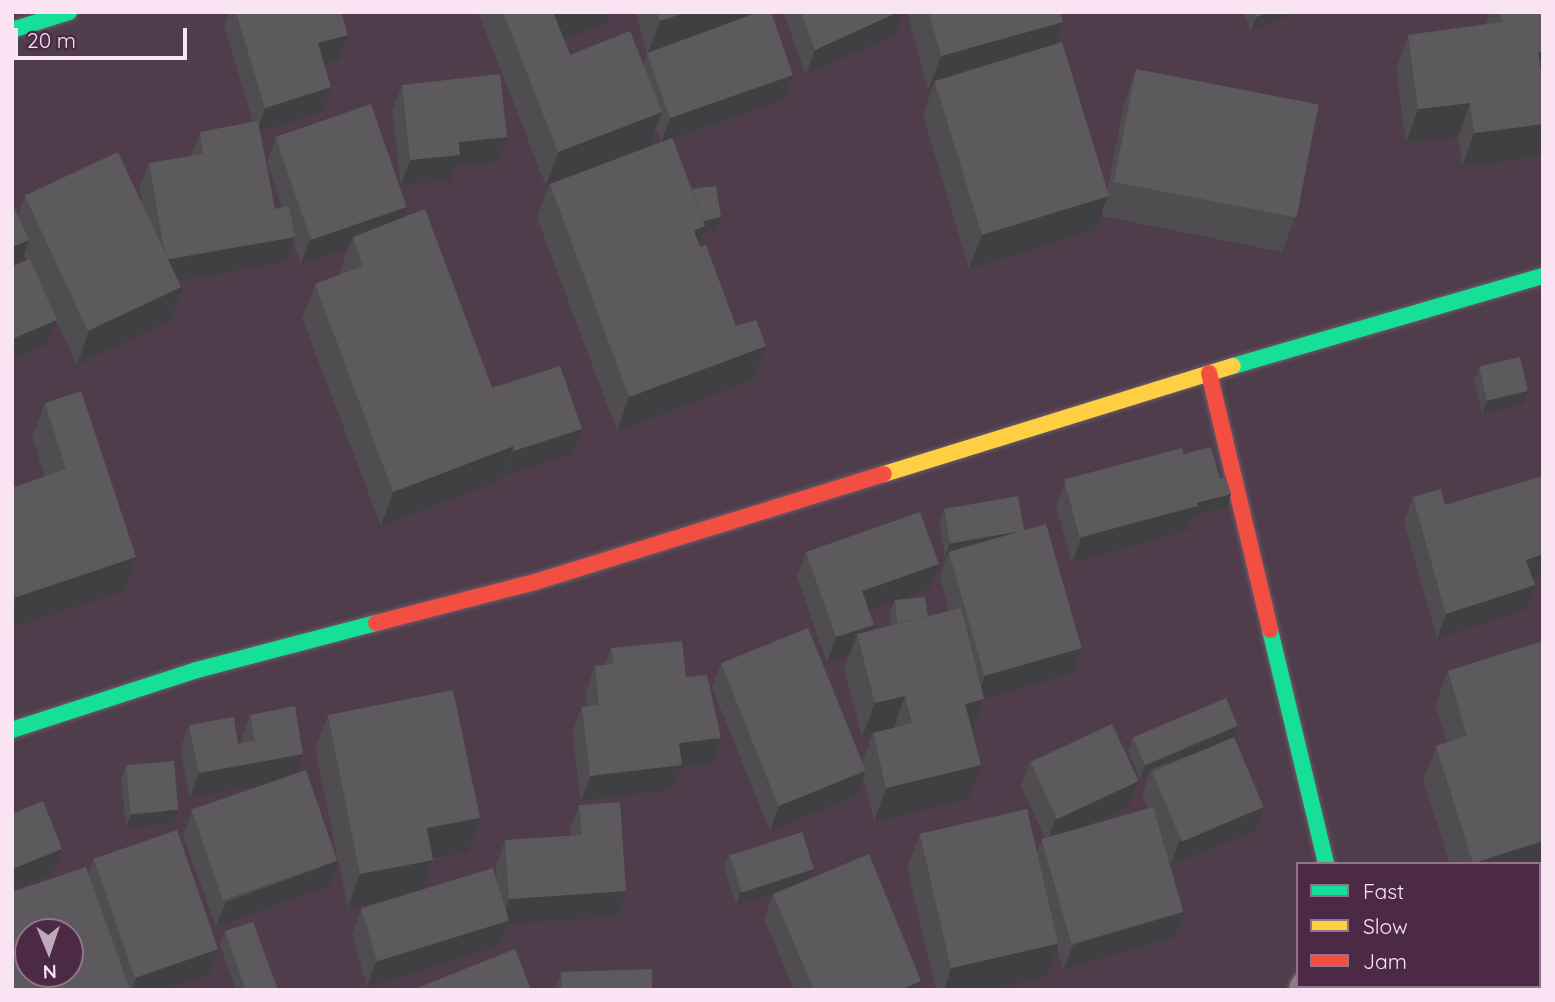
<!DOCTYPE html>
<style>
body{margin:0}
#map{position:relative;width:1555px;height:1002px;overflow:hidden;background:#4f3d4b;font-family:Quicksand,sans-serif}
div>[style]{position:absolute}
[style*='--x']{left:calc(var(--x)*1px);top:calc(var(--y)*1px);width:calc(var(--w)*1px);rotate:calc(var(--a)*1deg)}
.roads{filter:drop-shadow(0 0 2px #6b5b68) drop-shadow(0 0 2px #6b5b68)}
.street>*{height:38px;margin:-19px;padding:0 19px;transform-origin:19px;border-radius:19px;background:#8b7d87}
.fast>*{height:16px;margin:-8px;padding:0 8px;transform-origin:8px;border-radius:8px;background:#16e098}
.slow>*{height:16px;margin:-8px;padding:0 8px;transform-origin:8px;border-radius:8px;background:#ffcf43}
.jam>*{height:16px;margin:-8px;padding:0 8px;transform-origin:8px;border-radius:8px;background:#f24e42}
.wall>*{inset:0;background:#4f4d50}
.shaded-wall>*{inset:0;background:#403f41}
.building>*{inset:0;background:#5c5a5d;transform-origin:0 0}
span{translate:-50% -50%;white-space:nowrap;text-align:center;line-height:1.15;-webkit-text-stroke:6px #4c2a45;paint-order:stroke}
.frame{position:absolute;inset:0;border:14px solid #fae4f4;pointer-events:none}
.legend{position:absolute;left:1296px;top:862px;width:245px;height:126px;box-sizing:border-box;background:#4c2a45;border:2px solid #92748b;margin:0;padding:9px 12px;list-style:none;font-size:21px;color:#fae4f4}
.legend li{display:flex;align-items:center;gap:14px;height:35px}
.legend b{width:35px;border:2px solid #92748b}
.north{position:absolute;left:14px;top:918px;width:70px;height:70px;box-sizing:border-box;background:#4c2a45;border:2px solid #92748b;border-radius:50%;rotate:178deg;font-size:19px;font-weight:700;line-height:28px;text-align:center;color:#fae4f4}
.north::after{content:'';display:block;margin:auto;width:24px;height:32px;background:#beaab9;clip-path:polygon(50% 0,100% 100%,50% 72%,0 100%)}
.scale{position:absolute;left:14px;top:28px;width:173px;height:32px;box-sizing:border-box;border:4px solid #fae4f4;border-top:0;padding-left:9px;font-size:21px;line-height:24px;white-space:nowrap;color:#fae4f4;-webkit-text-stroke:5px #4c2a45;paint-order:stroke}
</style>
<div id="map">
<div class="roads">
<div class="street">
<i style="--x:1360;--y:986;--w:4;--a:76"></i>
<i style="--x:1308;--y:990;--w:5;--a:-53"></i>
</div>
<div class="fast">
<i style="--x:12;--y:30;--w:60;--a:-17.5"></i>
<i style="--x:1233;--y:366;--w:323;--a:-16.2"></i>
<i style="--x:1270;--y:630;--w:241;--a:76.5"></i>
<i style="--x:12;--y:730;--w:194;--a:-18"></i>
<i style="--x:197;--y:670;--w:185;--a:-14.7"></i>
</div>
<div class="slow">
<i style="--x:884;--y:474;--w:365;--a:-17.2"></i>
</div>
<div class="jam">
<i style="--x:1209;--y:373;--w:264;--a:76.6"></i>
<i style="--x:376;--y:623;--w:164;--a:-14.5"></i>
<i style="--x:535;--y:582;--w:365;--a:-17.2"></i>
</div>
</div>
<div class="wall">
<i style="clip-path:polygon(evenodd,229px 12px,341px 12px,339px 60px,324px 64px,322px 112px,260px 131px,275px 209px,282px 208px,267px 162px,276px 137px,403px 218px,492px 388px,572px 454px,504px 476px,502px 480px,381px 526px,302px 318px,315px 284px,341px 274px,340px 271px,348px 249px,301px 264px,293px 241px,286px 262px,180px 281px,170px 321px,77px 365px,56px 321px,47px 345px,12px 360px,18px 216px,25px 196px,142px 202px,139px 189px,149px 163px,191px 156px,200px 132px,253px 122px,224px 26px,229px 12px,24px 254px,27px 260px,20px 263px,24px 254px)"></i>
<i style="clip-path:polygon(evenodd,478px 12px,610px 12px,607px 23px,564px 39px,570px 55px,643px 64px,647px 53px,635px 12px,771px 12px,784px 100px,673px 139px,692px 189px,716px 231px,703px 233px,699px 244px,736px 326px,766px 346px,753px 380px,617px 431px,537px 218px,549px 184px,546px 186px,478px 12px,656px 129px,661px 143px,581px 172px,649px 146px,656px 129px)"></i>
<i style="clip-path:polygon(783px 12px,903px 12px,895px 35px,806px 75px)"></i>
<i style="clip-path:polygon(907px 12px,1060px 12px,1063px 22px,1055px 44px,1107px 192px,1124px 103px,1136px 69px,1295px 218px,1282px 252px,1102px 216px,1103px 209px,1095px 230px,969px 269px,923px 115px,932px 89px,928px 90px)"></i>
<i style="clip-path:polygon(1243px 12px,1300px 12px,1251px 31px)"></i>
<i style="clip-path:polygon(1490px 12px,1543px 12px,1543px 156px,1462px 167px,1458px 137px,1406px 143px,1396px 69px,1408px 35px,1486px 24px)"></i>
<i style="clip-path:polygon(402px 85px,507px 137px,498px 162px,456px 166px,451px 181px,401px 185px,392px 111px)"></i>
<i style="clip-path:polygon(1479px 367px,1523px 404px,1482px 414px,1474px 381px)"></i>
<i style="clip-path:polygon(45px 403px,124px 591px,12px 628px,12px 488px,45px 477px,32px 437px)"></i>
<i style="clip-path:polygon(1184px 455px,1220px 479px,1231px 494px,1226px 508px,1193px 516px,1188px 531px,1072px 563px,1056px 506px,1065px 481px)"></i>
<i style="clip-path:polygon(1543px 476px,1543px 576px,1533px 579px,1535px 585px,1526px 610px,1437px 639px,1404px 522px,1413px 497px,1445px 505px)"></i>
<i style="clip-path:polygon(evenodd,944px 509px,1024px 530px,1082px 648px,1073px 673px,984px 699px,973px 732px,969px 799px,874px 822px,863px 776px,856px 796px,770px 831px,712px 688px,721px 663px,862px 763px,872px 735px,862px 737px,844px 668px,849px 655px,827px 663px,797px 577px,806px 552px,929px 589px,899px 599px,928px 616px,949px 611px,940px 577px,947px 556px,945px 557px,939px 522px,944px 509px,894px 601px,890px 613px,891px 625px,872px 630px,874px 625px,869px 610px,894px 601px)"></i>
<i style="clip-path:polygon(1543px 641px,1543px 990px,1530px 990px,1529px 986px,1539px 986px,1539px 864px,1450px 864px,1423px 780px,1436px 746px,1447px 743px,1435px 705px,1448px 671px)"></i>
<i style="clip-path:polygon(611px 648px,686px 677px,712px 764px,681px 767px,673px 790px,581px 801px,572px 732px,582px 707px,587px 706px,586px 691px,595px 666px,605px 665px)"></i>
<i style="clip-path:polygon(250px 715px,296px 774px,329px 886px,216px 927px,183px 836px,192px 811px,267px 784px,190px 798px,180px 750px,189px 725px,238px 744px,241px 743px,241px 740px)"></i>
<i style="clip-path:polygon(328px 715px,468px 852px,433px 859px,422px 890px,497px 883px,496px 865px,505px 840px,571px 836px,570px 830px,579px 805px,626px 891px,617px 917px,508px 924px,500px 946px,367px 987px,352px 934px,361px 909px,396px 898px,348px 908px,315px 749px)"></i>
<i style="clip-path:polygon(1238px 726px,1234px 737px,1254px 832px,1171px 865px,1168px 858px,1184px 912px,1175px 937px,1063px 970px,1057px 948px,1046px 977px,993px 990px,936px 990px,907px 868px,920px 834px,1037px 852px,1042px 840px,1045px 838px,1021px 786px,1030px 761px,1129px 807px,1081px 828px,1148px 808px,1142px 795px,1149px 775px,1140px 779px,1128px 751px,1133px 737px)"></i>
<i style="clip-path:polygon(126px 766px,173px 824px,126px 828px,121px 779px)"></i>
<i style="clip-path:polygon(729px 853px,811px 878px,918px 990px,794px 990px,764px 919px,773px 894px,781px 891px,736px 905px,724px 867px)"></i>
<i style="clip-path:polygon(94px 859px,209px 974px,164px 990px,12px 990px,88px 874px)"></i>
<i style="clip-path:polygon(225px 931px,278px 990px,236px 990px,220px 945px)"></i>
<i style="clip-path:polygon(561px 972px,652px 990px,555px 990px)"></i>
</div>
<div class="shaded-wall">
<i style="clip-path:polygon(558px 12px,610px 12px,607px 23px,542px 48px,554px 14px)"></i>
<i style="clip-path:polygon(687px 12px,758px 12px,647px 55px,660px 21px)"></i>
<i style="clip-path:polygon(898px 12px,903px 12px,895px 35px,806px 75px,815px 50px)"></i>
<i style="clip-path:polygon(1269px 12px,1300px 12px,1251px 31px,1256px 17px)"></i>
<i style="clip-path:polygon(1063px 22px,1051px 56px,935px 81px,932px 89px,928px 90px,941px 56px)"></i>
<i style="clip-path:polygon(348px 35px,339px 60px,309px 68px,318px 43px)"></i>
<i style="clip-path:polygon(1538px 52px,1543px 52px,1543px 84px,1526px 86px)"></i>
<i style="clip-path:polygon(793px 75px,784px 100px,661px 143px,670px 118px)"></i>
<i style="clip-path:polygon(331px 87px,322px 112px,256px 133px,265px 108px)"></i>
<i style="clip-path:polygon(1470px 103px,1458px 137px,1406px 143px,1418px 109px)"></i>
<i style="clip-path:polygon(662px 112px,649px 146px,546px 186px,558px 152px)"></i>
<i style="clip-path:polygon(1543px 124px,1543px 156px,1462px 167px,1474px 133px)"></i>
<i style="clip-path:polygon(507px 137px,498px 162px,456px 166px,451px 181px,401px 185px,410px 160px,459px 142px)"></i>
<i style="clip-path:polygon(1108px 196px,1095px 230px,969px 269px,982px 235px)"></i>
<i style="clip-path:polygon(407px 207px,398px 232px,353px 237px,348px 249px,301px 264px,310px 239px)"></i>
<i style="clip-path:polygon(721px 217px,716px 231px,703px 233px,693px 260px,695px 222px)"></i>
<i style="clip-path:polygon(295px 237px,286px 262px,157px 285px,166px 260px)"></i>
<i style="clip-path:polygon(29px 240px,20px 265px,12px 268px,12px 247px)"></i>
<i style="clip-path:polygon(182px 287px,170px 321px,77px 365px,89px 331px)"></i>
<i style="clip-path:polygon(57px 320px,47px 345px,12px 360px,12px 339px)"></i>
<i style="clip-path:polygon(766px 346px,753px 380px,617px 431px,629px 397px)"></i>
<i style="clip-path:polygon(1528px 391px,1523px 404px,1482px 414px,1487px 401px)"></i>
<i style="clip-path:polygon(582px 429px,572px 454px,504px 476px,513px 451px)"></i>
<i style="clip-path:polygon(514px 446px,502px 480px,381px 526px,393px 492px)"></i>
<i style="clip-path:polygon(1231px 494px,1226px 508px,1193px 516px,1188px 531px,1072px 563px,1081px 538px,1196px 503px)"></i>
<i style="clip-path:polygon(1024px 530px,949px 552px,947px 556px,945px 557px,950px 543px)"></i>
<i style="clip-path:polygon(1543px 554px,1543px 576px,1517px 585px,1526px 560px)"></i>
<i style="clip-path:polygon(136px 557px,124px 591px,12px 628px,12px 607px,16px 597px)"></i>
<i style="clip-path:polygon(939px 564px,929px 589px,853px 616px,862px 591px)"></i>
<i style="clip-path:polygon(1535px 585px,1526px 610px,1437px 639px,1446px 614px)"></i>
<i style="clip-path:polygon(874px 625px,865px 650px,857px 634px,849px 655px,827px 663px,836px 637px)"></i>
<i style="clip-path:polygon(1082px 648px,1073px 673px,978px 701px,984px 699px,972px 733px,965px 704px,976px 701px,985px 676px)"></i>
<i style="clip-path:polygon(905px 696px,893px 730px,873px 733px,872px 735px,862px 737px,875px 703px)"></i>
<i style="clip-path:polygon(1238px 726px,1233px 740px,1151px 769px,1149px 775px,1140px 779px,1145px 766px)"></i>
<i style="clip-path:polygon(721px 738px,712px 764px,681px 767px,673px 790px,581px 801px,590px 776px,679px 743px)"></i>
<i style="clip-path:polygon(303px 754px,294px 779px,190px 798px,199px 773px)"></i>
<i style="clip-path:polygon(981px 765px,969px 799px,874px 822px,886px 788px)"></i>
<i style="clip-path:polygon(865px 771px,856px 796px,770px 831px,779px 806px)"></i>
<i style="clip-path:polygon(1138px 781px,1129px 807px,1047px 843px,1056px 818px)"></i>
<i style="clip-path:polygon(1263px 807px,1254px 832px,1171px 865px,1180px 839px)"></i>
<i style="clip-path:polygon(178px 810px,173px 824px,126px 828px,131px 815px)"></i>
<i style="clip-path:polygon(480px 818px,468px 852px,415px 862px,427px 828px)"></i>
<i style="clip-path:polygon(1543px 841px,1543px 871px,1539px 872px,1539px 864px,1472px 864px)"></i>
<i style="clip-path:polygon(62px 849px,53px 874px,12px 890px,12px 869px)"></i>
<i style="clip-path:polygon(433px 860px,421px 894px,348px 908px,360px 874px)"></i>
<i style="clip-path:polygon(338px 861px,329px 886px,216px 927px,226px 902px)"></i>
<i style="clip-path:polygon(814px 869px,809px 882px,736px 905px,741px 891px)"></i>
<i style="clip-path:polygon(626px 891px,617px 917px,508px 924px,500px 946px,367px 987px,376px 962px,501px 923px,509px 899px)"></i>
<i style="clip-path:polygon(1184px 912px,1175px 937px,1063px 970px,1073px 945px)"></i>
<i style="clip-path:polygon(1059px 943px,1046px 977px,993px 990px,944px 990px,951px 968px)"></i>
<i style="clip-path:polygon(218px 949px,209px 974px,164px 990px,132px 990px,136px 978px)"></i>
<i style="clip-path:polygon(1543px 965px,1543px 990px,1534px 990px,1535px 986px,1539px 986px,1539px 974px)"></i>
<i style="clip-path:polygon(921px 981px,918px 990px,900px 990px)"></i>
</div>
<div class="building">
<i style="clip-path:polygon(236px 12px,341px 12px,348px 35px,318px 43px,331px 87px,265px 108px)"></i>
<i style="clip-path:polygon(503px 12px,558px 12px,554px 14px,570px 55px,630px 31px,662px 112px,558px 152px)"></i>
<i style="clip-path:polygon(657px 12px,687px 12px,660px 21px)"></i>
<i style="clip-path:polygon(759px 12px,771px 12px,793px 75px,670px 118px,647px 53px)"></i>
<i style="clip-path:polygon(801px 12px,898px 12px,815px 50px)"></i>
<i style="clip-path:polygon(929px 12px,1060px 12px,1063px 22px,941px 56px)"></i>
<i style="clip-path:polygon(1254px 12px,1269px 12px,1256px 17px)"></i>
<i style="clip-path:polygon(1501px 12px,1543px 12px,1543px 52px,1538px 52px,1543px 84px,1543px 124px,1474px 133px,1470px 103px,1418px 109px,1408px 35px,1502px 22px)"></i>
<i style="left:1062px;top:42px;width:161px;height:133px;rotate:73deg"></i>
<i style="left:1136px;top:69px;width:186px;height:115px;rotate:11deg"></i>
<i style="clip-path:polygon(500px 74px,507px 137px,459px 142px,460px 155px,410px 160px,402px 85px)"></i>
<i style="left:371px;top:104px;width:109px;height:101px;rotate:71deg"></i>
<i style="clip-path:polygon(258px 121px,275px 209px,289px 206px,295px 237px,169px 259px,164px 249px,149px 163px,203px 154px,200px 132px)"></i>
<i style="clip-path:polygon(672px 138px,705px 226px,694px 231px,700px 247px,706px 245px,736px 326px,756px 320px,766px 346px,629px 397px,550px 184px)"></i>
<i style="left:118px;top:152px;width:149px;height:103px;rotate:65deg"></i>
<i style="clip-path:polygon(716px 186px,721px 217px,703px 221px,692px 189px)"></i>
<i style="clip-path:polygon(12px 203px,29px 240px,12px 247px)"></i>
<i style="clip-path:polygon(425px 209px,514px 446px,393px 492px,315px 284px,363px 266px,353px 237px)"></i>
<i style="clip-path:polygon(30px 259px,57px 320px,12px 339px,12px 266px)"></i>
<i style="left:1520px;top:357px;width:35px;height:42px;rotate:77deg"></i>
<i style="clip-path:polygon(560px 366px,582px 429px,513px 451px,514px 446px,492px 388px)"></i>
<i style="clip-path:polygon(81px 391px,136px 557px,16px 597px,12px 586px,12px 488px,66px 469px,45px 403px)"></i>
<i style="clip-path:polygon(1211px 447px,1220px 479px,1226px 477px,1231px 494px,1196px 503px,1184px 454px)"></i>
<i style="left:1182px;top:448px;width:60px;height:122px;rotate:75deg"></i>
<i style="clip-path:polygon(1543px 476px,1543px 554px,1526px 560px,1535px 585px,1446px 614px,1413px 497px,1441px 489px,1445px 505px)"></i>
<i style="left:1018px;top:496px;width:35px;height:75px;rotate:80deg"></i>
<i style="clip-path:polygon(920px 512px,939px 564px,862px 591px,874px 625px,836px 637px,806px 552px)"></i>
<i style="left:1046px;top:524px;width:129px;height:101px;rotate:74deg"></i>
<i style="clip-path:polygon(925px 597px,928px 616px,897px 623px,895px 600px)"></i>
<i style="clip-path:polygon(961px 608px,984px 699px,965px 704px,981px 765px,886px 788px,873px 733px,912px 723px,905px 696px,875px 703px,857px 634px)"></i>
<i style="left:808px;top:628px;width:154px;height:94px;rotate:68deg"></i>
<i style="clip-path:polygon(682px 641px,686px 677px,707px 675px,721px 738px,679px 743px,682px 765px,590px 776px,582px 707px,599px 705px,595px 666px,614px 664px,611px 648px)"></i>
<i style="clip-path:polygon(1543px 641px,1543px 841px,1473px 863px,1436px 746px,1467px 736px,1448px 671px)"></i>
<i style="clip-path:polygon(453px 690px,480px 818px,427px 828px,433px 860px,360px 874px,328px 715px)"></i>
<i style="left:1226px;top:698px;width:30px;height:101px;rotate:67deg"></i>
<i style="clip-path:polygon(295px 706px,303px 754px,199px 773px,189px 725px,234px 717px,238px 744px,255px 741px,250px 715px)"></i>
<i style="left:1112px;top:724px;width:63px;height:90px;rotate:65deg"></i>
<i style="left:1234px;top:737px;width:76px;height:89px;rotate:67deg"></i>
<i style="left:174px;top:761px;width:49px;height:48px;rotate:85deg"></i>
<i style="left:306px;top:770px;width:96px;height:121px;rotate:71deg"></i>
<i style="clip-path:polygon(43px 801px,62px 849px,12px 869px,12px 814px)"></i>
<i style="clip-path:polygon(620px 802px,626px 891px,509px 899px,505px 840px,582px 835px,579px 805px)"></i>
<i style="left:1153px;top:807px;width:109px;height:116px;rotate:74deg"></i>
<i style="left:1027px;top:809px;width:138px;height:110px;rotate:77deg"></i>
<i style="left:177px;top:830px;width:126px;height:88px;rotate:71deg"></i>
<i style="left:802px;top:832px;width:39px;height:76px;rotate:72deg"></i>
<i style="clip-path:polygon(869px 854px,921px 981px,900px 990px,814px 990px,773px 894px)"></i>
<i style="clip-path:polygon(evenodd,86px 867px,130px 990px,12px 990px,12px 892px,86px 867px,28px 932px,70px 932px,70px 974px,28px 974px,28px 932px)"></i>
<i style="left:493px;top:868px;width:55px;height:138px;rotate:73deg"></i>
<i style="clip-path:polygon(1543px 869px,1543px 957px,1539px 940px,1539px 870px)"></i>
<i style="clip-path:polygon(253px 922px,278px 990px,246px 990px,225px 931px)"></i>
<i style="clip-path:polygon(515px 949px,531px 990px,412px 990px)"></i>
<i style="clip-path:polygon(652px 969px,652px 990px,562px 990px,561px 972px)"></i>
</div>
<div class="frame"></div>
<ul class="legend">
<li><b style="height:9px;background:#16e098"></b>Fast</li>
<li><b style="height:9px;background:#ffcf43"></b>Slow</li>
<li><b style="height:9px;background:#f24e42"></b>Jam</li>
</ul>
<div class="north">N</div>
<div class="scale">20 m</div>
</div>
